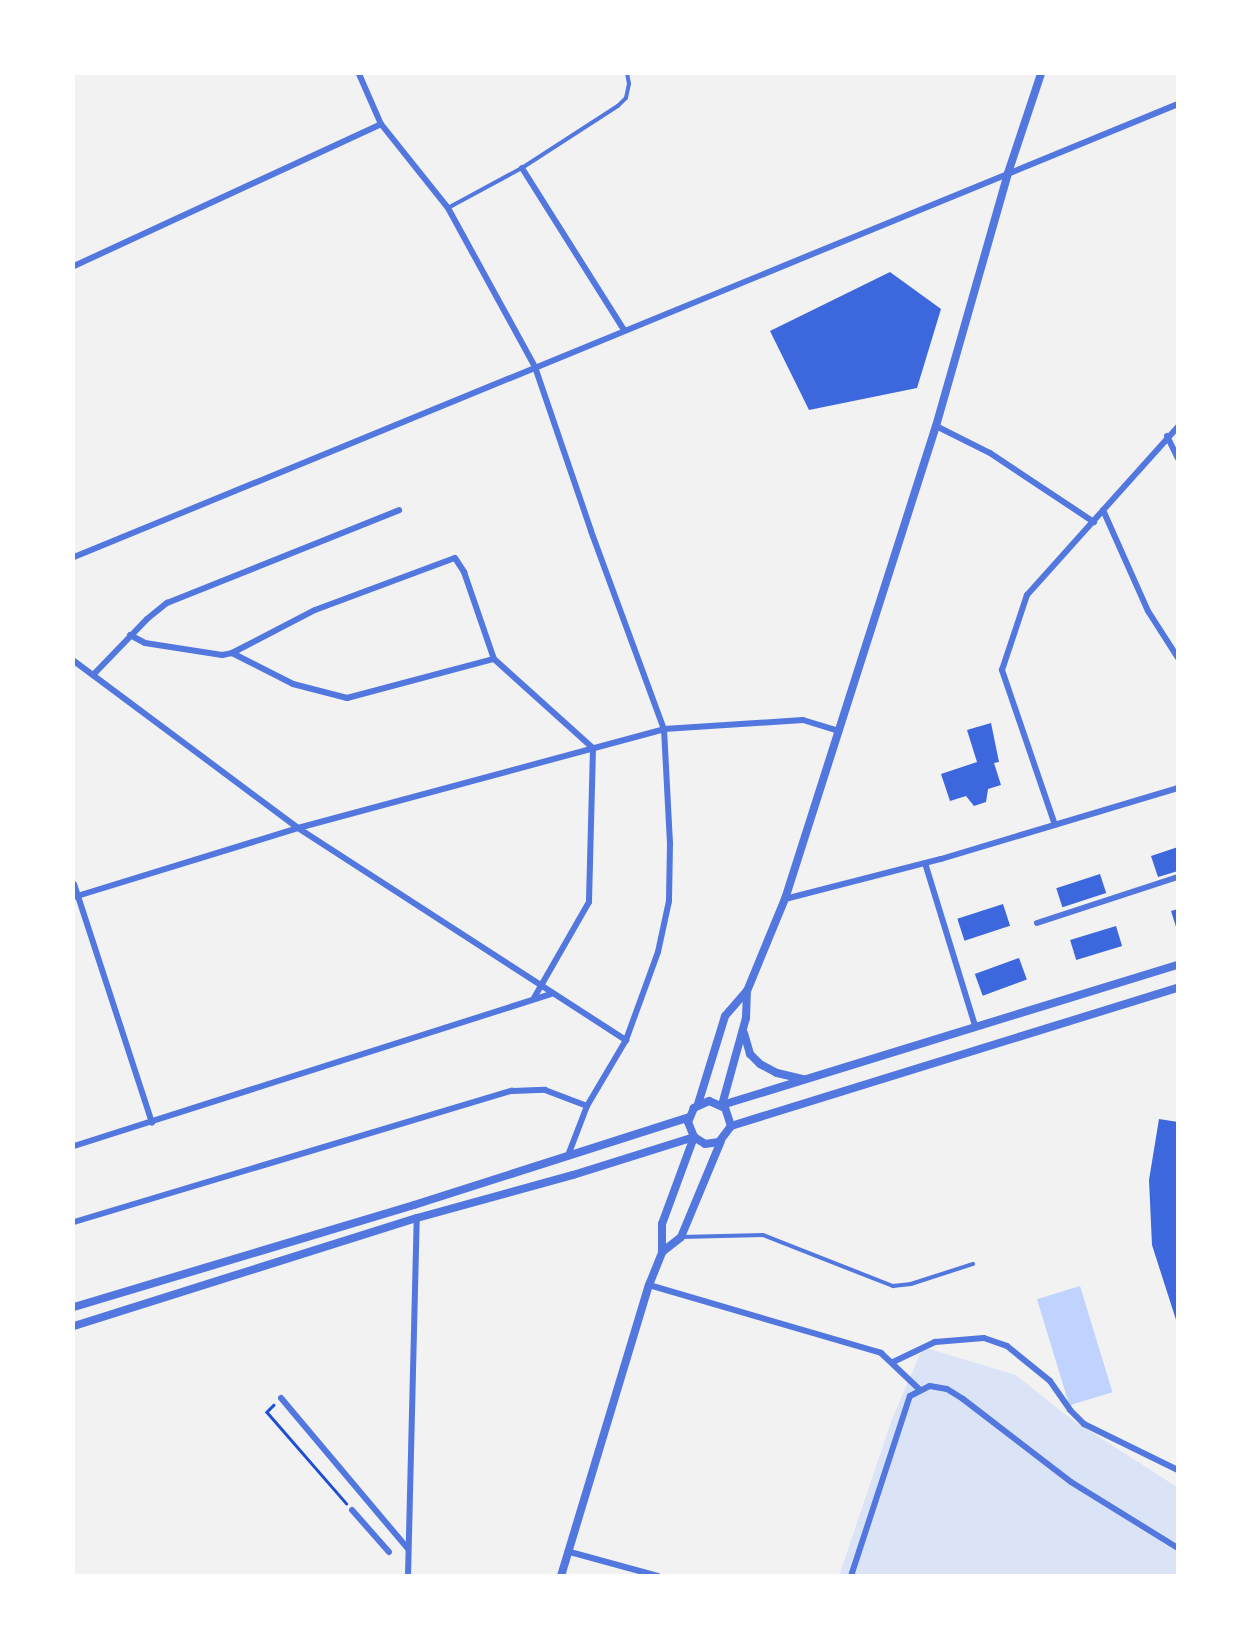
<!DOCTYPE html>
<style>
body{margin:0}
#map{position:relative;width:1251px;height:1649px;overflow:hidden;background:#f2f2f2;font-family:Manrope,sans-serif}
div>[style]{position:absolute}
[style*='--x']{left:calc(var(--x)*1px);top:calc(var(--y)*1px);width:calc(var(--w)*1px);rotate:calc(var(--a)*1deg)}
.green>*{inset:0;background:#dbe4f7}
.water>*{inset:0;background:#bfd3fe;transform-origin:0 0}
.building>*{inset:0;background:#3d67dc;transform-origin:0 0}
.path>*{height:2.5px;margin:-1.25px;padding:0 1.25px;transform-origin:1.25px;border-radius:1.25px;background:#1d4ed8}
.service>*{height:3.5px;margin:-1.75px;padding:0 1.75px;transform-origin:1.75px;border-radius:1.75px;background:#5277de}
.minor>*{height:6px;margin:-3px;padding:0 3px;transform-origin:3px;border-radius:3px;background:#5277de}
.tertiary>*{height:8px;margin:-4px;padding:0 4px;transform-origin:4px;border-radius:4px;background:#5277de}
span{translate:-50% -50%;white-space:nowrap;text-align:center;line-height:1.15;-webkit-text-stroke:7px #fff;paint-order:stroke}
.frame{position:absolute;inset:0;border:75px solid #fff;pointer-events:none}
</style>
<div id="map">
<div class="green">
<i style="clip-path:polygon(923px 1347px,1016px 1375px,1071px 1419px,1177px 1487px,1177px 1575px,839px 1576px,892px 1419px)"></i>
</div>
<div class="water">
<i style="left:1080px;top:1286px;width:111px;height:45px;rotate:73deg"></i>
</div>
<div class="building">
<i style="clip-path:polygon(890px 272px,941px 309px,917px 388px,809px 410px,770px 331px)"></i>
<i style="clip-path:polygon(991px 723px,999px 762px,994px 763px,1001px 785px,988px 789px,986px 802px,974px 806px,966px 796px,950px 801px,941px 774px,977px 762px,967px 730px)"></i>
<i style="clip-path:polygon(1178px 847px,1178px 871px,1158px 877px,1151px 856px)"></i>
<i style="left:1100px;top:874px;width:20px;height:46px;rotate:72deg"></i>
<i style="left:1003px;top:904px;width:23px;height:48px;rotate:72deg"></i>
<i style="clip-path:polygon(1178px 909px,1178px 930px,1177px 930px,1171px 911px)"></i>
<i style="left:1116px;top:926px;width:21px;height:48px;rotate:73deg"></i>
<i style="left:1019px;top:958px;width:23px;height:47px;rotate:70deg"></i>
<i style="clip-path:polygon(1159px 1119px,1178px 1122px,1178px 1326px,1152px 1245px,1149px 1180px)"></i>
</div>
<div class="path">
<i style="--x:274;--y:1405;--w:10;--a:135"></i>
<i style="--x:267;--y:1412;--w:121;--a:49"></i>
</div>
<div class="service">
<i style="--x:448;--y:208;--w:84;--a:-28.4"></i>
<i style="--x:522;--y:168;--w:114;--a:-32.9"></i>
<i style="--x:618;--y:106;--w:11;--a:-45"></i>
<i style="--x:626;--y:98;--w:14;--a:-78"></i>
<i style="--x:629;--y:84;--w:10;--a:-101"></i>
<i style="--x:681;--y:1237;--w:82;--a:-1.4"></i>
<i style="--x:763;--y:1235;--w:140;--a:21.4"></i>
<i style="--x:893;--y:1286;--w:18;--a:-6"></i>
<i style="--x:911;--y:1284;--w:65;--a:-17.9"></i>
</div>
<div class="minor">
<i style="--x:359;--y:74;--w:55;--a:66.3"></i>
<i style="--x:381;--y:124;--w:107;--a:51.4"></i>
<i style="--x:448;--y:208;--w:181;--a:61.3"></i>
<i style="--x:535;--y:367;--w:173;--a:71.1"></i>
<i style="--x:591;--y:531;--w:211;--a:69.8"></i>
<i style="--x:664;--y:729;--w:114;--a:87"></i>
<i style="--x:670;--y:843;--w:58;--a:91"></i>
<i style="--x:669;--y:901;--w:52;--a:102.2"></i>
<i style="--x:658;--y:952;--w:94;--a:110"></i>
<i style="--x:626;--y:1040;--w:77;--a:120.6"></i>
<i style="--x:587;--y:1106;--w:50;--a:111"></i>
<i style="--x:522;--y:168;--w:191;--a:57.8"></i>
<i style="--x:74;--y:266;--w:338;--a:-24.8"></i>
<i style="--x:936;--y:426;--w:60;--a:26.6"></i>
<i style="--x:990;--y:453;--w:125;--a:33.6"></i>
<i style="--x:1167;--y:436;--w:25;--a:64"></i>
<i style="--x:1103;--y:510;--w:111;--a:66"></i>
<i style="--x:1148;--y:611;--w:56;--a:57.4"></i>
<i style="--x:74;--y:557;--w:1193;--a:-22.31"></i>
<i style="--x:130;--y:635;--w:17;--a:28"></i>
<i style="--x:145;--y:643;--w:78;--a:8.9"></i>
<i style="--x:222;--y:655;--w:10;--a:-11"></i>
<i style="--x:232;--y:653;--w:93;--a:-27.4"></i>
<i style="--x:315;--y:610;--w:149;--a:-20.4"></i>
<i style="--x:455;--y:558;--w:17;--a:57"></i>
<i style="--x:464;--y:572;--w:92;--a:71"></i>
<i style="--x:494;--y:659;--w:133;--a:42"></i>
<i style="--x:593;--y:748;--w:154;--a:91.5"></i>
<i style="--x:589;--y:902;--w:111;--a:119.8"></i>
<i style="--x:232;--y:653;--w:68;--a:26.9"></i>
<i style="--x:293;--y:684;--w:56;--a:14.5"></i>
<i style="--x:347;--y:698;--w:152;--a:-14.9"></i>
<i style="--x:74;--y:661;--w:279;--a:36.7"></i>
<i style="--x:298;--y:828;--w:391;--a:32.9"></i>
<i style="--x:93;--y:675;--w:78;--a:-46"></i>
<i style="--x:147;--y:619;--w:26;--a:-39"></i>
<i style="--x:167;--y:603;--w:250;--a:-21.8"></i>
<i style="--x:1055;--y:825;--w:164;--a:-108.9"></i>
<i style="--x:1002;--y:670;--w:79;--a:-71.6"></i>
<i style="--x:1027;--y:595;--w:226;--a:-48.1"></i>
<i style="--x:925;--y:863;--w:170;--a:72.9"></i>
<i style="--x:74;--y:884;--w:251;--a:71.9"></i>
<i style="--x:74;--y:897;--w:234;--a:-17.1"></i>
<i style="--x:298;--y:828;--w:379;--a:-15.1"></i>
<i style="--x:664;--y:729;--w:139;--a:-3.7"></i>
<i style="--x:803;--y:720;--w:38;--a:17"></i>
<i style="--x:785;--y:899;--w:161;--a:-14.4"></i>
<i style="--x:941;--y:859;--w:247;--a:-16.7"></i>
<i style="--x:1037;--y:923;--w:148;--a:-18.1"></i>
<i style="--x:74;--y:1146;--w:501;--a:-17.67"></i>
<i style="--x:74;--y:1222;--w:457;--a:-16.7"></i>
<i style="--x:512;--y:1091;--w:33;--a:-2"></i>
<i style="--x:545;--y:1090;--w:45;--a:20.9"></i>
<i style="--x:649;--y:1285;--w:242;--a:16.3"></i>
<i style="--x:881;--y:1353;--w:52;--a:43.5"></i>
<i style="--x:893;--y:1362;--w:47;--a:-25.5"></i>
<i style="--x:935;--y:1342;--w:49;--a:-4.7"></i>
<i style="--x:984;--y:1338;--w:24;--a:19"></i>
<i style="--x:1007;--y:1346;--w:55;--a:39.1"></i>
<i style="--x:1050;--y:1381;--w:35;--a:55"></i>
<i style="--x:1070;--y:1410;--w:20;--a:45"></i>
<i style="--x:1084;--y:1424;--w:105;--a:26.1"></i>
<i style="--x:281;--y:1398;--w:197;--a:49.9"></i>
<i style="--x:352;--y:1510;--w:56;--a:48.6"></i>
<i style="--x:570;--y:1552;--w:91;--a:15.3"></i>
<i style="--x:408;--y:1576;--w:358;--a:-88.6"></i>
<i style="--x:851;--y:1576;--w:189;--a:-71.9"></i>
<i style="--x:910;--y:1396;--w:22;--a:-27"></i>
<i style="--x:930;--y:1386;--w:17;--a:10"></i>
<i style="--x:947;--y:1389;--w:19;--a:32"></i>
<i style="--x:963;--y:1399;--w:136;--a:37.5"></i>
<i style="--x:1071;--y:1482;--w:126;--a:31.7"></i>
</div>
<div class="tertiary">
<i style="--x:744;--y:1033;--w:22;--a:74"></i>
<i style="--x:750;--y:1054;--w:14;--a:45"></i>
<i style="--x:760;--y:1064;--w:19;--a:28"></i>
<i style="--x:777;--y:1073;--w:27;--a:13"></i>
<i style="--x:698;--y:1104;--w:92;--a:-72.9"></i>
<i style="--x:725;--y:1016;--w:33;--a:-49"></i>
<i style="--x:722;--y:1105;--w:90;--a:-74.6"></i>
<i style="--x:746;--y:1018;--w:27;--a:-88"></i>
<i style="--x:747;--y:991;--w:100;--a:-67.6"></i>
<i style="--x:785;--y:899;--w:497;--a:-72.3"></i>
<i style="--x:936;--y:426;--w:263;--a:-74.1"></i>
<i style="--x:1008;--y:173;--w:104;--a:-71.6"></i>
<i style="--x:722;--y:1105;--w:477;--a:-17.1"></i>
<i style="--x:731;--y:1126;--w:468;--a:-17.2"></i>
<i style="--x:662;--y:1252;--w:28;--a:-90"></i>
<i style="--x:662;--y:1224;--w:93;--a:-69.8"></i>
<i style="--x:74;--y:1307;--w:355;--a:-16.7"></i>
<i style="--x:414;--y:1205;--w:289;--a:-17.7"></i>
<i style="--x:74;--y:1326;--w:360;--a:-17.5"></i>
<i style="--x:417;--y:1218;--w:162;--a:-15.4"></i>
<i style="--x:573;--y:1175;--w:127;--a:-17.4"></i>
<i style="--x:694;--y:1137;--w:13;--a:32"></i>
<i style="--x:705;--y:1144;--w:14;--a:-8"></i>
<i style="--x:719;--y:1142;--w:20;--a:-53"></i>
<i style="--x:731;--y:1126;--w:19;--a:-108"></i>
<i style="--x:725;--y:1108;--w:17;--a:-156"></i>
<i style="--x:709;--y:1101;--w:17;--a:155"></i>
<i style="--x:694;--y:1108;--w:15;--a:113"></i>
<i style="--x:688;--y:1122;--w:16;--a:68"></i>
<i style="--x:561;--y:1576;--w:304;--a:-73.2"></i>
<i style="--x:649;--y:1285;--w:35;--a:-68"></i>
<i style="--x:662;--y:1252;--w:24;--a:-38"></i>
<i style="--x:681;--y:1237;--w:104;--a:-67.4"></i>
</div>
<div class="frame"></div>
</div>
